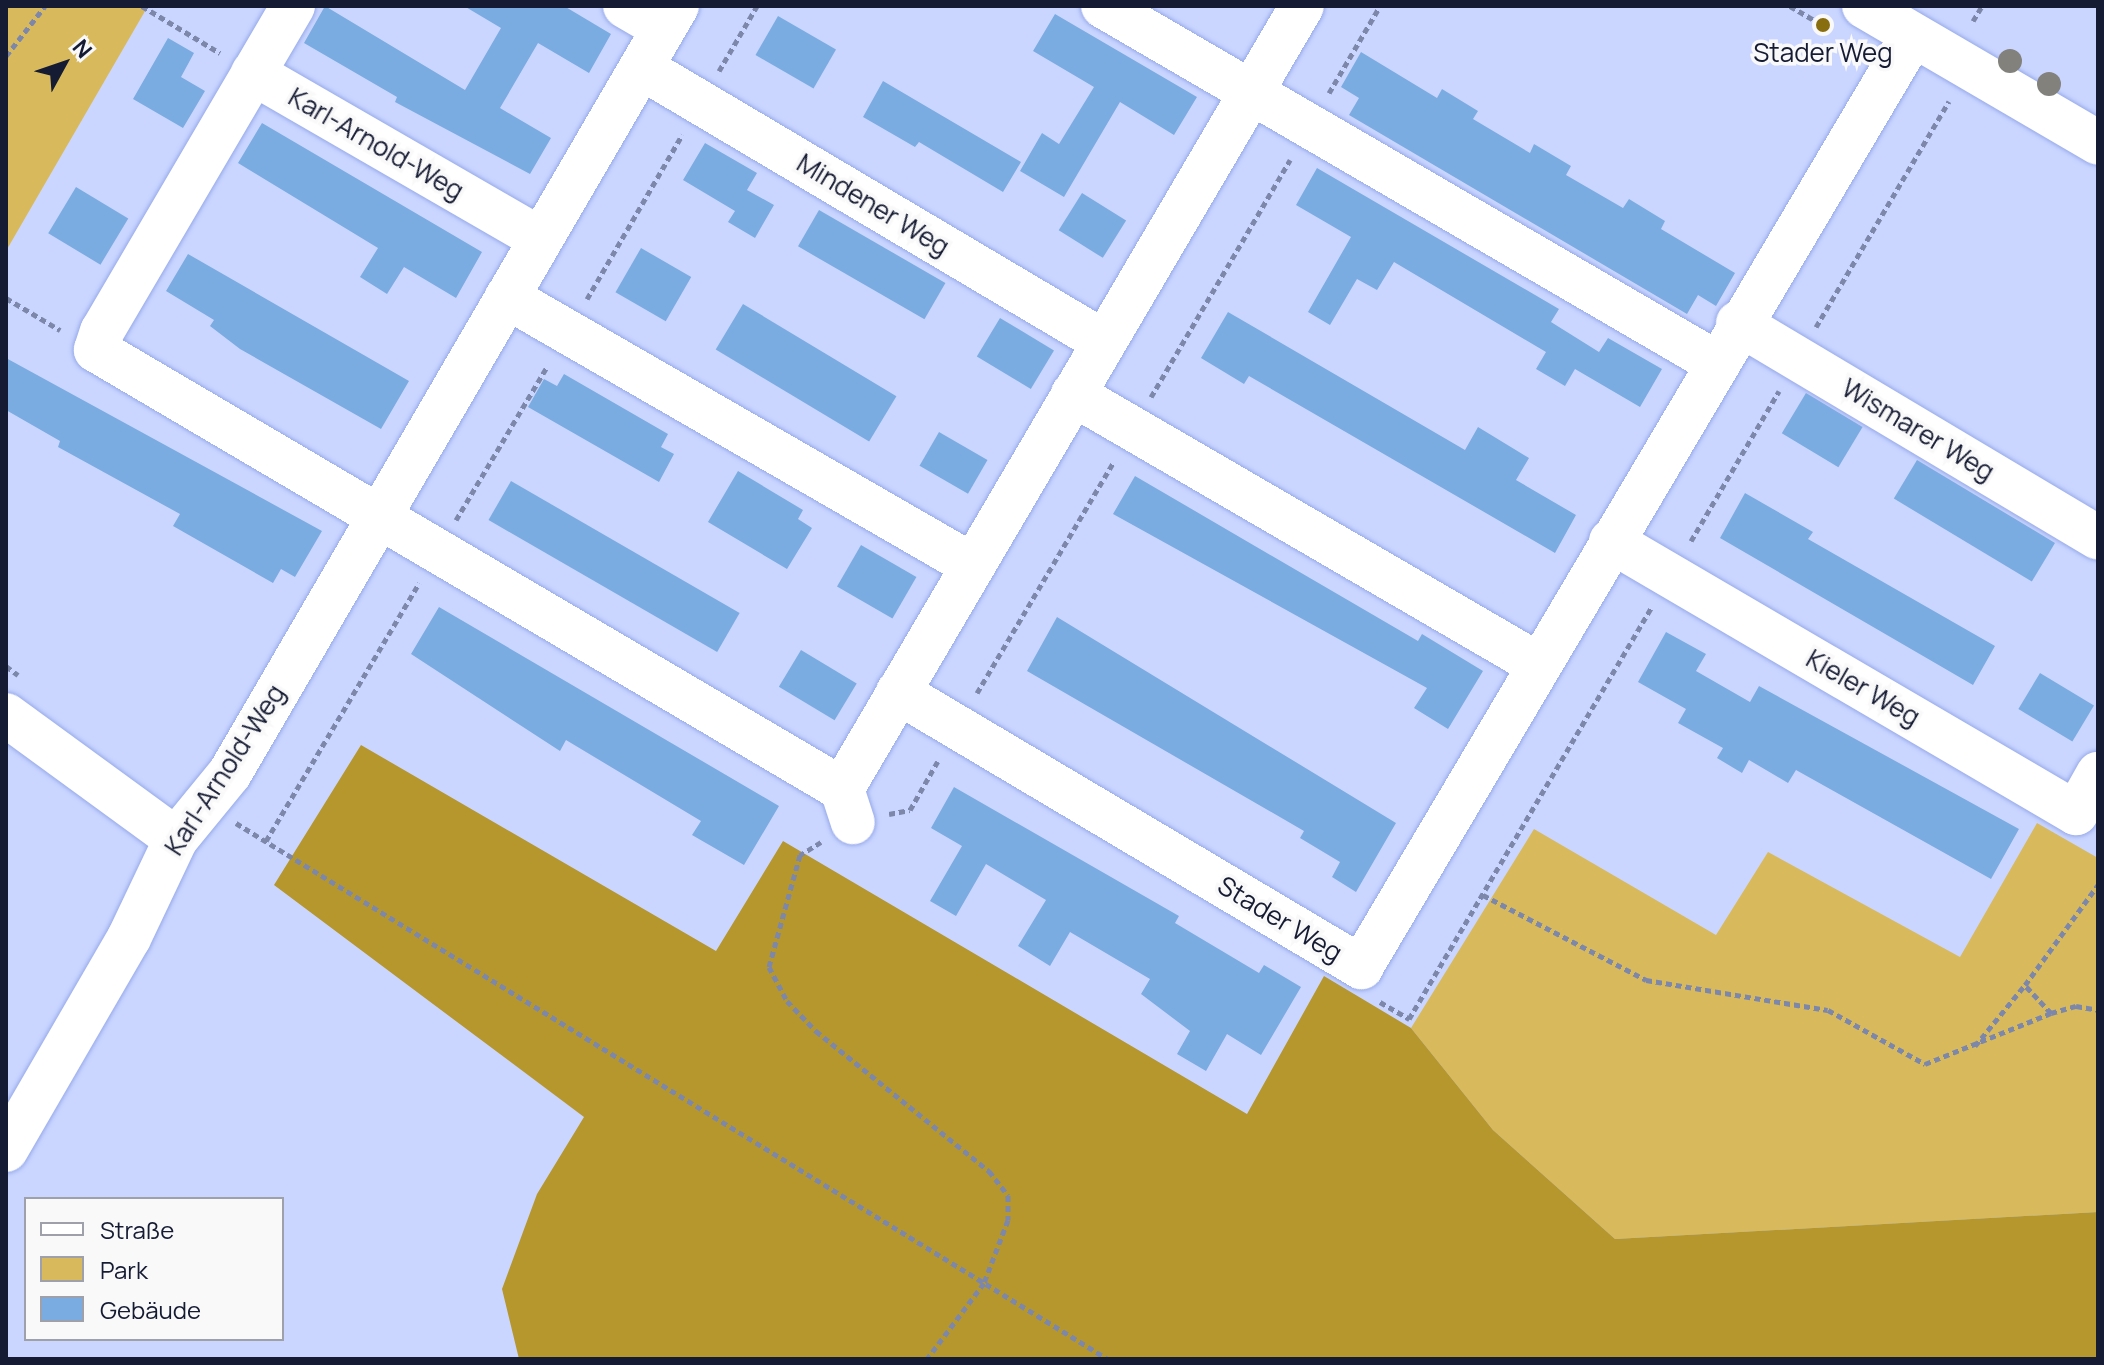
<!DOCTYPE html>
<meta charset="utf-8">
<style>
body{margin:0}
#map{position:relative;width:2104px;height:1365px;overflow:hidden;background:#cad6ff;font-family:Manrope,sans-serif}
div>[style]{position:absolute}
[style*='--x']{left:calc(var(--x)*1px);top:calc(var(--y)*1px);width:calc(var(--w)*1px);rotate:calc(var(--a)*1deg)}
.green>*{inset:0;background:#d8ba5d}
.forest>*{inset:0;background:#b6972d}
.building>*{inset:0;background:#7aace2;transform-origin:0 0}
.path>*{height:5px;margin-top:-2.5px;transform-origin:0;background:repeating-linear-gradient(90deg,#7d87a9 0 6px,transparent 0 10px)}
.roads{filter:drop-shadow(0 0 2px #96a9ea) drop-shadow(0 0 2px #96a9ea)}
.minor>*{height:44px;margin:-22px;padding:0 22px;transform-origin:22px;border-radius:22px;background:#fff}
.trees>*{width:24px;height:24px;margin:-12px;border-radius:50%;background:#82817c}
.dots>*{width:22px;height:22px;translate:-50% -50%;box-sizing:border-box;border:4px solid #f9f9f9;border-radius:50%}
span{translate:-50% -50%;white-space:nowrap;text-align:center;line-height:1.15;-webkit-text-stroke:7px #f9f9f9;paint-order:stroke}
.poi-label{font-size:26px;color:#151b33}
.street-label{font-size:26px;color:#151b33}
.frame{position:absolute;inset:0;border:8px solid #151b33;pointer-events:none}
.legend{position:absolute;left:24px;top:1197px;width:260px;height:144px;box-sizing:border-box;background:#f9f9f9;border:2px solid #9ea0aa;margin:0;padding:10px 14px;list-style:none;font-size:24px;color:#151b33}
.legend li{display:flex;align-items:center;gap:16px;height:40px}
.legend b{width:40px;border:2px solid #9ea0aa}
.north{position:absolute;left:24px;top:24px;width:80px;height:80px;-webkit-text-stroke:6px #f9f9f9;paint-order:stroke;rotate:50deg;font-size:22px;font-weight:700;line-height:32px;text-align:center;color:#151b33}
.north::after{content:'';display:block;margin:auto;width:28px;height:36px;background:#151b33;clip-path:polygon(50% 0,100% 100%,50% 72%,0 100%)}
</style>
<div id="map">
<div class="green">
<i style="clip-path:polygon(6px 6px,148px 6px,6px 251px)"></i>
<i style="clip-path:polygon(2037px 823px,2098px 858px,2098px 1212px,1615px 1239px,1493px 1130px,1411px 1028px,1534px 829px,1716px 935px,1768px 852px,1960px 957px)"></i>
</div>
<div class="forest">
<i style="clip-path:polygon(361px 745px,716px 951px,783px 841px,1247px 1114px,1324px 976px,1411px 1028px,1493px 1130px,1615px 1239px,2098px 1212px,2098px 1359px,519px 1359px,502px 1289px,537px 1194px,584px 1117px,274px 885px)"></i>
</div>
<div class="building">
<i style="clip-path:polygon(325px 6px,465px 90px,501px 28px,464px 6px,564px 6px,611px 34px,589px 73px,538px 43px,500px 108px,551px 138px,530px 174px,395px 102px,397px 97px,304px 43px)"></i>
<i style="clip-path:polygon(1055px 14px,1197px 97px,1174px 135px,1120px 102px,1064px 197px,1020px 171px,1042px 133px,1059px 144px,1094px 87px,1033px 51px)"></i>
<i style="left:778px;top:16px;width:67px;height:45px;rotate:30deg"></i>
<i style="clip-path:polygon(168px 38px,194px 53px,181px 77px,205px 91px,183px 128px,133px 99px)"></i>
<i style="clip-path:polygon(1361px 52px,1437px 98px,1442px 89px,1478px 111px,1473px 119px,1530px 153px,1534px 144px,1571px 166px,1566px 175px,1623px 208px,1629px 199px,1665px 221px,1661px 229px,1735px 273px,1716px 306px,1698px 295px,1687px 314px,1349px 115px,1359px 98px,1341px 87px)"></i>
<i style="clip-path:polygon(883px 81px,1021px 162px,1003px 192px,919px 142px,915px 147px,863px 117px)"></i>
<i style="clip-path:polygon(262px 123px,482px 252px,456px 298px,404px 267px,387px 294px,360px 277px,378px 248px,238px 163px)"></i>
<i style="clip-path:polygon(705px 143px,757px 173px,737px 207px,747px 190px,774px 205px,755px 238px,728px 222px,735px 211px,683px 180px)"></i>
<i style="clip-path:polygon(1317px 168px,1559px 309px,1551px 322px,1599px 352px,1608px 338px,1662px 369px,1640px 407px,1575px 369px,1565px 386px,1536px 369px,1546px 352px,1394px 262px,1377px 290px,1357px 279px,1330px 325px,1308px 312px,1351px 237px,1296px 205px)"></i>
<i style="left:76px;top:187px;width:61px;height:54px;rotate:31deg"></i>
<i style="left:1082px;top:193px;width:52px;height:44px;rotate:32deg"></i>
<i style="left:819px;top:210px;width:146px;height:42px;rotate:30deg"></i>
<i style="left:641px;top:248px;width:58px;height:51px;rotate:30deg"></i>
<i style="clip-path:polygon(188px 254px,409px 381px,381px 429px,240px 349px,210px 326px,214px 320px,166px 291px)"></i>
<i style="left:743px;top:304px;width:179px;height:53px;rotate:31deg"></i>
<i style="clip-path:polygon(1228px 312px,1465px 450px,1478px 427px,1529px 458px,1516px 480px,1576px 515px,1555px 553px,1249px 376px,1244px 384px,1201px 358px)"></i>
<i style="left:1000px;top:318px;width:63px;height:45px;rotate:31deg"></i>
<i style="clip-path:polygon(6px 358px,322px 531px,295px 577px,281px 569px,273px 583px,173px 526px,180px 514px,58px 447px,60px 441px,6px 410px)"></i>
<i style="clip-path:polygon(564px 374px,668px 434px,661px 447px,674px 454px,659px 482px,528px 407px,544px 379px,557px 386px)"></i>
<i style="left:1806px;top:393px;width:66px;height:47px;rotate:31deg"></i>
<i style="left:939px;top:432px;width:56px;height:39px;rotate:30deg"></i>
<i style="left:1917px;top:460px;width:161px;height:45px;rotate:31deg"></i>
<i style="clip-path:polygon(738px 471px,803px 510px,798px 519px,812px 528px,787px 569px,708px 522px)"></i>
<i style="clip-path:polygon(1135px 476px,1418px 641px,1422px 634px,1483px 671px,1448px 729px,1414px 708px,1427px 688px,1113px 514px)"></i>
<i style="left:511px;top:481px;width:264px;height:45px;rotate:30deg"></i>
<i style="clip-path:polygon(1745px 493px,1813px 532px,1808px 539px,1995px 646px,1973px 685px,1720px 538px)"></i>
<i style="left:861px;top:545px;width:64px;height:48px;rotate:30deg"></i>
<i style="clip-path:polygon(439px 607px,779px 806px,744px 865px,692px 835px,701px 821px,566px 740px,560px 751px,411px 654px)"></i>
<i style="clip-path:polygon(1057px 617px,1396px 823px,1356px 892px,1332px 877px,1340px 862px,1300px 838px,1304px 831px,1027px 671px)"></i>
<i style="clip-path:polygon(1666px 632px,1706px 654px,1696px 671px,1750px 702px,1759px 686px,2019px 829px,1991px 879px,1796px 770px,1788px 783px,1749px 760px,1742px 773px,1717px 758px,1723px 748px,1678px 723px,1686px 709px,1638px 682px)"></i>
<i style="left:801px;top:650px;width:65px;height:43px;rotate:31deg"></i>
<i style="left:2040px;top:673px;width:63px;height:42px;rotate:31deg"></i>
<i style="clip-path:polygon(954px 787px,1179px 916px,1175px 923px,1259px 973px,1264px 965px,1301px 987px,1261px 1055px,1227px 1034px,1206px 1071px,1177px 1054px,1190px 1031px,1141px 994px,1150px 979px,1070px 932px,1050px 966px,1018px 946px,1046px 900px,986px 864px,956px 916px,930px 901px,962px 846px,931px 828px)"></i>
</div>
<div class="path">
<i style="--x:142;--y:6;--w:91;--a:31.1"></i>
<i style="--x:1790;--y:6;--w:48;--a:30.3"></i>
<i style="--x:1973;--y:21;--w:17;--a:-59"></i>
<i style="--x:6;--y:56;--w:63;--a:-52"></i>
<i style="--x:719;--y:71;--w:75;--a:-59.7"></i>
<i style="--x:1329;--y:93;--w:101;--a:-59.6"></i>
<i style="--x:6;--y:298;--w:63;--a:30.7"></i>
<i style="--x:587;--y:299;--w:190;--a:-59.9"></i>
<i style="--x:1816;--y:327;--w:262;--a:-59.5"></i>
<i style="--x:1151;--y:397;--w:275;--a:-59.6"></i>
<i style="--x:456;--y:520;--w:178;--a:-59.3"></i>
<i style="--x:1691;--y:541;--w:174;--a:-59.6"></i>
<i style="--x:6;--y:666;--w:15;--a:37"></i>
<i style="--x:977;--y:693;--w:269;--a:-59.4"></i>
<i style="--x:889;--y:814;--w:21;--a:-11"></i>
<i style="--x:910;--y:810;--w:56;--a:-60.3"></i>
<i style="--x:236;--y:823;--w:1024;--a:31.58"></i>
<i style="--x:266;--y:841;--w:300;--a:-59.3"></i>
<i style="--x:821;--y:842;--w:25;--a:148"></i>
<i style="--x:800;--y:855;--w:116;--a:105.5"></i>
<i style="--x:769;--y:967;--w:38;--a:62"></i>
<i style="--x:787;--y:1001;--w:42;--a:46"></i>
<i style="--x:816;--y:1031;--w:223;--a:39"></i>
<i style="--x:989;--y:1171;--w:31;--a:52"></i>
<i style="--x:1008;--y:1195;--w:25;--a:90"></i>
<i style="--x:1008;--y:1220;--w:67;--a:110.9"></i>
<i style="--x:984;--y:1283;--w:95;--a:126.9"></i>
<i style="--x:1483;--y:895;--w:184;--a:27.5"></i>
<i style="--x:1646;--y:980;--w:184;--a:9.4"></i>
<i style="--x:1828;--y:1010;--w:111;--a:29.1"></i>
<i style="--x:1925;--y:1064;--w:136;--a:-22"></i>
<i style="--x:2051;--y:1013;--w:26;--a:-16"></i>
<i style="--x:2076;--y:1006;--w:22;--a:10"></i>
<i style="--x:1380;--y:1002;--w:34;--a:30"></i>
<i style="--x:1409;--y:1019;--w:477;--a:-59.5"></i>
<i style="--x:2051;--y:1013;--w:38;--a:-133"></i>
<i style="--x:2025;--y:985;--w:124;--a:-53.9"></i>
<i style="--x:1975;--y:1046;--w:79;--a:-50.7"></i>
</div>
<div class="roads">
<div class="minor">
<i style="--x:293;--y:6;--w:377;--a:120.4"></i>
<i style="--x:102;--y:331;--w:20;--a:108"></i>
<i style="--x:96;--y:350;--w:866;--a:30.48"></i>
<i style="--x:842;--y:789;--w:35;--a:72"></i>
<i style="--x:625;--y:6;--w:44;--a:30.1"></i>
<i style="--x:1103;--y:6;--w:708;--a:30.19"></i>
<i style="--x:1864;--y:6;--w:271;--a:30.3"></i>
<i style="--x:642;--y:68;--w:537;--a:30.67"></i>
<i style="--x:253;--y:73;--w:332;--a:30"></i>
<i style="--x:507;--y:297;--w:537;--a:29.96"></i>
<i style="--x:1738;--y:323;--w:419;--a:30.8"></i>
<i style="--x:1073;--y:394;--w:539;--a:30.18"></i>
<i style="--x:1611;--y:541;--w:539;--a:30.33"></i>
<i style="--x:2076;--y:813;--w:45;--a:-60.6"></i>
<i style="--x:898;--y:692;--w:539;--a:30.71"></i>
<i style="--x:1361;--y:967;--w:1083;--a:-59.36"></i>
<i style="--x:6;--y:715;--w:210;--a:36.1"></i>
<i style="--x:842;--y:789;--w:908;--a:-59.57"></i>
<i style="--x:6;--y:1150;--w:245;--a:-59.9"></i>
<i style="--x:129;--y:938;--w:110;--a:-64.6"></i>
<i style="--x:176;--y:839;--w:85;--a:-50.7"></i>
<i style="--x:230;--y:773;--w:888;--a:-59.77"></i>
</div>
</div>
<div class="trees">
<i style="left:2010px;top:61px"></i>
<i style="left:2049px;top:84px"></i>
</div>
<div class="dots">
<i style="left:1823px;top:25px;background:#896e0f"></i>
</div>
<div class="poi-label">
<span style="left:1823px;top:53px">Stader Weg</span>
</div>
<div class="street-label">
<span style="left:376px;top:144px;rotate:30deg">Karl-Arnold-Weg</span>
<span style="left:873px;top:205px;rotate:31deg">Mindener Weg</span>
<span style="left:1918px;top:430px;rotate:31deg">Wismarer Weg</span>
<span style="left:1863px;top:688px;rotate:30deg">Kieler Weg</span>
<span style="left:225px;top:770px;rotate:-57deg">Karl-Arnold-Weg</span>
<span style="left:1280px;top:919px;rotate:31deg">Stader Weg</span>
</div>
<div class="frame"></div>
<ul class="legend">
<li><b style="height:10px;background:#fff"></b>Straße</li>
<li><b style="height:22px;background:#d8ba5d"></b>Park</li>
<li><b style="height:22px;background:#7aace2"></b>Gebäude</li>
</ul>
<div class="north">N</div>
</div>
